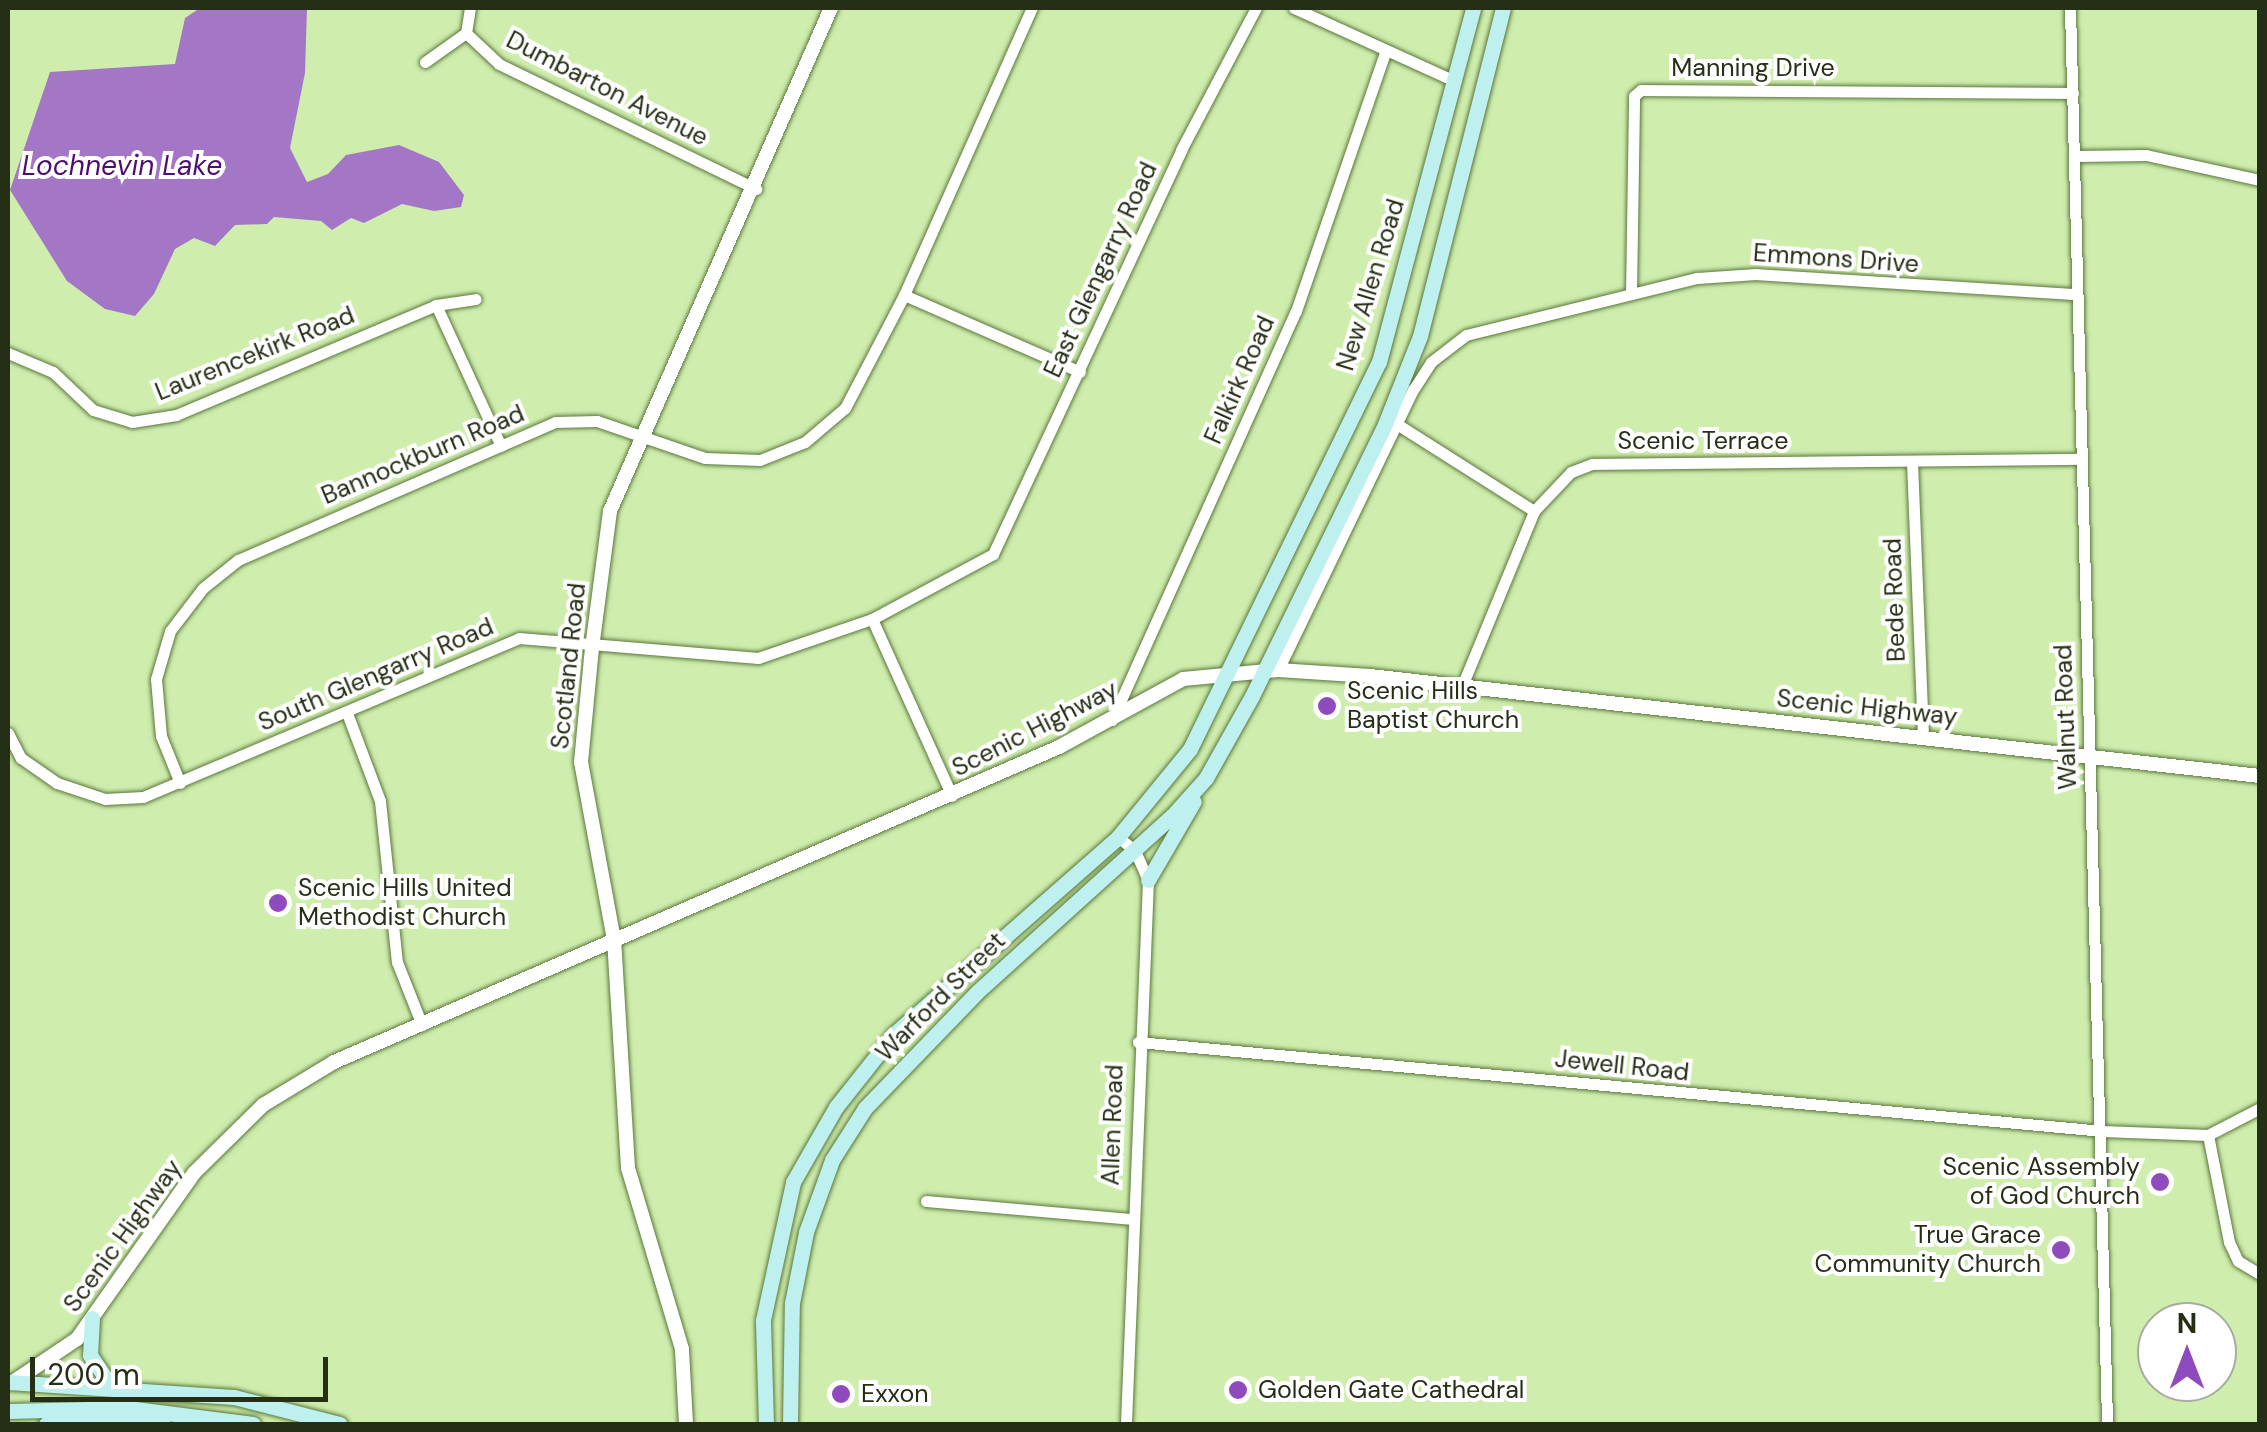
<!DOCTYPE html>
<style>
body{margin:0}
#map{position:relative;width:2267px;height:1432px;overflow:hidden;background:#cfeeae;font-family:"DM Sans",sans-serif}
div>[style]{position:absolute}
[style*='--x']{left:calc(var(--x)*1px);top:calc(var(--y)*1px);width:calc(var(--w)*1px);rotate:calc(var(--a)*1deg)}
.water>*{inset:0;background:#a477c6}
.roads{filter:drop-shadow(0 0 2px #5b773b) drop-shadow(0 0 2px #5b773b)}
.minor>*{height:11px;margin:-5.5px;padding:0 5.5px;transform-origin:5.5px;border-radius:5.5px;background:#fff}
.tertiary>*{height:14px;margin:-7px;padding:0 7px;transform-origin:7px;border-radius:7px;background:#fff}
.secondary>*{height:15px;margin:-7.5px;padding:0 7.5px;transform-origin:7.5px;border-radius:7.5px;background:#bdf0ee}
.dots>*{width:28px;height:28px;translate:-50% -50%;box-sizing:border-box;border:5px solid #fff;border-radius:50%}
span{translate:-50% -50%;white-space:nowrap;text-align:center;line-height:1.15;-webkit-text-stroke:8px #fff;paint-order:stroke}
.street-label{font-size:25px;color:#242f16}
.poi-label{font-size:25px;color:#242f16}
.left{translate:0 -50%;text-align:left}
.right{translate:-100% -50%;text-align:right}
.water-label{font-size:28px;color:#4e0e70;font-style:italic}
.frame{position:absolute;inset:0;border:10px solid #242f16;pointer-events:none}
.north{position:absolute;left:2137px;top:1302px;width:100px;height:100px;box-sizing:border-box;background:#fff;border:2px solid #a7aca2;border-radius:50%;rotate:0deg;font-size:28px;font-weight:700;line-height:40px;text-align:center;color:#242f16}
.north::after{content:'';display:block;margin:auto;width:35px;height:45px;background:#8f4abe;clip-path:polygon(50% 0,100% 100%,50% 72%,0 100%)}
.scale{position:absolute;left:30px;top:1357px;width:298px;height:45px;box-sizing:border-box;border:5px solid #242f16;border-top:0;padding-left:12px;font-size:30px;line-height:35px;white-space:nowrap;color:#242f16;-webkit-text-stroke:8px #fff;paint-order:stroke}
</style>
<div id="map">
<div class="water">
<i style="clip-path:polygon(200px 8px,307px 8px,305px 73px,290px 148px,307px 182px,328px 174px,346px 155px,399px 145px,439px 162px,464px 195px,461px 207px,434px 211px,402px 204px,364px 223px,351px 218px,332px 230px,321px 221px,274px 217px,267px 224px,235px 225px,215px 246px,194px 238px,175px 249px,154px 294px,135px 316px,105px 309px,67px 281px,10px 190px,50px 72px,175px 64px,185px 18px)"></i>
</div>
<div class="roads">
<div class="minor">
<i style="--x:1294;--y:8;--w:177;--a:24.4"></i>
<i style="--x:2070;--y:8;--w:1416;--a:88.5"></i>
<i style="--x:466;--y:33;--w:45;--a:43.2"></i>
<i style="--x:499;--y:64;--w:286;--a:25.9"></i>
<i style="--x:466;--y:33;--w:25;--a:-81"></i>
<i style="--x:425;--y:62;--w:50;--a:-35.3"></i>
<i style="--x:2076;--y:156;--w:70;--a:-0.8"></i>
<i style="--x:2146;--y:155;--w:117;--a:12.4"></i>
<i style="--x:1631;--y:294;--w:198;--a:-89.1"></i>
<i style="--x:1634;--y:96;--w:9;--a:-41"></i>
<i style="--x:1641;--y:90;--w:432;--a:0.4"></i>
<i style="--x:904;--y:295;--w:192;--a:23.6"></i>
<i style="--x:436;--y:305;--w:155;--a:65.3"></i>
<i style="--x:8;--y:353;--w:49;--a:22.9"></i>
<i style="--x:53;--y:372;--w:55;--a:43.5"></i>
<i style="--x:93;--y:410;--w:41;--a:17.1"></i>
<i style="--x:132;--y:422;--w:45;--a:-9"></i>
<i style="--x:176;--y:415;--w:282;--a:-22.9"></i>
<i style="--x:436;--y:305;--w:40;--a:-8.5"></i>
<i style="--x:1400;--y:426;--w:159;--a:32.4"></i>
<i style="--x:1912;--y:462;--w:274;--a:87.7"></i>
<i style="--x:872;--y:619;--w:194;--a:65.7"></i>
<i style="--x:1278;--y:670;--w:311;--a:-64.3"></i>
<i style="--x:1413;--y:390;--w:33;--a:-57"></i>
<i style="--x:1431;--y:362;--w:44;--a:-37.6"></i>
<i style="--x:1466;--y:335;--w:238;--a:-13.9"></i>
<i style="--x:1697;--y:278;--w:59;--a:-3.9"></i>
<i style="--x:1756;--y:274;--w:320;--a:3.6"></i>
<i style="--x:1462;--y:686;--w:189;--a:-67.6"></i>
<i style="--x:1534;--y:511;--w:54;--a:-46.5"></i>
<i style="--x:1571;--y:472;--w:22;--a:-21"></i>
<i style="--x:1592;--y:464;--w:489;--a:-0.6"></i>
<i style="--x:347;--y:713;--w:94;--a:69.4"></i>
<i style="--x:380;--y:801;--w:162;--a:84"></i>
<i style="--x:397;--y:962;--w:68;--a:68.4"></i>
<i style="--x:1112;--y:720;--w:448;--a:-65.8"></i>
<i style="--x:1296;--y:311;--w:276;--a:-71"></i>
<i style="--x:8;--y:733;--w:28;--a:63"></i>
<i style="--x:21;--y:758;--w:44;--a:34.8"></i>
<i style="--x:57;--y:783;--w:51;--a:18.4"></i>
<i style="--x:105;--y:799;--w:38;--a:-3"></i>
<i style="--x:143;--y:797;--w:408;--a:-22.9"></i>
<i style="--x:519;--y:638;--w:240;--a:4.8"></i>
<i style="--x:758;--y:658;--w:120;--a:-18.9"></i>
<i style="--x:872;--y:619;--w:137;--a:-28.2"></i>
<i style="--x:993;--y:554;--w:446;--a:-65"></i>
<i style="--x:1181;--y:150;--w:161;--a:-62.2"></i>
<i style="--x:180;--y:783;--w:51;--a:-112"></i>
<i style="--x:161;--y:736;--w:57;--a:-95"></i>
<i style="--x:156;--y:679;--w:50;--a:-73.7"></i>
<i style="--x:170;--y:631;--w:54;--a:-52.5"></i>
<i style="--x:203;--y:588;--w:45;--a:-38.7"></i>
<i style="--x:238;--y:560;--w:346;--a:-23.5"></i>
<i style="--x:555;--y:422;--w:42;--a:-1.4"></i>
<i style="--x:597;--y:421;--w:114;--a:18.9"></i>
<i style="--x:705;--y:458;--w:55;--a:2.1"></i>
<i style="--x:760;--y:460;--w:48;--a:-21.8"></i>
<i style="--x:805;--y:442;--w:52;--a:-40.4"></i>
<i style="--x:845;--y:408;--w:127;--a:-62.4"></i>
<i style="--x:904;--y:295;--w:314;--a:-66"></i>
<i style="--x:1118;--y:837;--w:22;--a:39"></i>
<i style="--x:1135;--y:851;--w:32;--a:66"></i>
<i style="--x:1148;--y:880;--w:544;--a:92.32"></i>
<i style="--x:1138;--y:1042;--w:968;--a:5.27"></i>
<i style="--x:2102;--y:1131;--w:106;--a:2.2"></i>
<i style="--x:2208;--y:1135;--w:59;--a:-27.4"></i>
<i style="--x:2208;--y:1135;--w:109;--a:78.9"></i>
<i style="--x:2229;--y:1242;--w:21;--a:65"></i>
<i style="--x:2238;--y:1261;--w:26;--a:31"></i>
<i style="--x:926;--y:1201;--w:208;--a:5"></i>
</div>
<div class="tertiary">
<i style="--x:13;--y:1382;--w:77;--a:-33.9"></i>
<i style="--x:77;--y:1339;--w:203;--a:-54.8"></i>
<i style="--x:194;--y:1173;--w:97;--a:-44.6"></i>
<i style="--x:263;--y:1105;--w:83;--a:-31.2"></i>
<i style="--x:334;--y:1062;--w:790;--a:-23.48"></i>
<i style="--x:1059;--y:747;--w:141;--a:-28.7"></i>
<i style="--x:1183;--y:679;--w:95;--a:-5.4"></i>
<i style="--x:1278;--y:670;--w:92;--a:3.7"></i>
<i style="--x:1370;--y:676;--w:896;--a:6.41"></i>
<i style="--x:686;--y:1424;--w:75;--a:-93.1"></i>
<i style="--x:682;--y:1349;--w:189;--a:-106.6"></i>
<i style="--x:628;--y:1168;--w:228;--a:-93.5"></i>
<i style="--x:614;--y:940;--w:181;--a:-100.5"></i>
<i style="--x:581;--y:762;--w:115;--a:-84.5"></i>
<i style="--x:592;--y:648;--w:138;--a:-82.5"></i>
<i style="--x:610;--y:511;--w:549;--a:-66.28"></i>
</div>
<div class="secondary">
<i style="--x:1148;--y:880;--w:91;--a:-59.8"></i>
<i style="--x:92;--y:1318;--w:37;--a:93"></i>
<i style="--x:90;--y:1355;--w:37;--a:56"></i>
<i style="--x:8;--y:1382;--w:226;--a:3.8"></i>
<i style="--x:234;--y:1397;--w:109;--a:14.3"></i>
<i style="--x:8;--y:1411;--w:119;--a:-1.4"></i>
<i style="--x:127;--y:1408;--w:127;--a:7.2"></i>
<i style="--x:46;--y:1424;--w:117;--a:-2.9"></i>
<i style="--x:766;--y:1424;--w:104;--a:-91.7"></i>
<i style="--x:763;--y:1320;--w:141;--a:-77.7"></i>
<i style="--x:793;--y:1182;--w:86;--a:-60.2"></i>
<i style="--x:836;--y:1107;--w:92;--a:-51.6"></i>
<i style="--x:893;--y:1035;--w:300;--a:-41.3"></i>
<i style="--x:1118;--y:837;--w:114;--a:-50.7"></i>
<i style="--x:1190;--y:749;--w:431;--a:-64"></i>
<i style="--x:1379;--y:362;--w:366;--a:-75.1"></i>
<i style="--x:790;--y:1424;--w:121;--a:-89.1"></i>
<i style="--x:792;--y:1303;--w:72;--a:-78.8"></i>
<i style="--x:806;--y:1232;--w:77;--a:-70.1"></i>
<i style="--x:832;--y:1160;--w:62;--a:-57.6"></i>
<i style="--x:865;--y:1108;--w:161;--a:-46"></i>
<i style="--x:977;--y:992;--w:263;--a:-42.1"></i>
<i style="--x:1172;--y:816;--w:51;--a:-48.2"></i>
<i style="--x:1206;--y:778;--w:94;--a:-60.7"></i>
<i style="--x:1252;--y:696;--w:297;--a:-63.9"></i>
<i style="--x:1383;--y:429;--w:100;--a:-68.3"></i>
<i style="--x:1420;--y:336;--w:338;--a:-75.8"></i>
</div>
</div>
<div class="dots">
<i style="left:1327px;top:706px;background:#8f4abe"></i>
<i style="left:278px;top:903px;background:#8f4abe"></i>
<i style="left:2160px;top:1182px;background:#8f4abe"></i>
<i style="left:2061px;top:1250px;background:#8f4abe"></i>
<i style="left:1238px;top:1390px;background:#8f4abe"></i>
<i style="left:841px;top:1394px;background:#8f4abe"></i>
</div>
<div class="street-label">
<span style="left:1753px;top:68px">Manning Drive</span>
<span style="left:607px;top:89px;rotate:27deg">Dumbarton Avenue</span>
<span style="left:1836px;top:259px;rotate:4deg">Emmons Drive</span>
<span style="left:1101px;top:270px;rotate:-65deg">East Glengarry Road</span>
<span style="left:1371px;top:285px;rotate:-73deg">New Allen Road</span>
<span style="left:255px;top:354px;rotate:-22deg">Laurencekirk Road</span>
<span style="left:1240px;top:380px;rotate:-66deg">Falkirk Road</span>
<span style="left:1703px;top:441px">Scenic Terrace</span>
<span style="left:423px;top:455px;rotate:-23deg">Bannockburn Road</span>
<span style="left:1895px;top:600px;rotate:-92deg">Bede Road</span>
<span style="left:569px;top:666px;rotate:-84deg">Scotland Road</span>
<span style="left:376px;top:675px;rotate:-23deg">South Glengarry Road</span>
<span style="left:1867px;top:708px;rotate:6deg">Scenic Highway</span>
<span style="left:2066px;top:717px;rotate:-92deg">Walnut Road</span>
<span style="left:1035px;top:729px;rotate:-27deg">Scenic Highway</span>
<span style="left:941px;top:997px;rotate:-45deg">Warford Street</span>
<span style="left:1622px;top:1066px;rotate:6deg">Jewell Road</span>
<span style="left:1113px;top:1125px;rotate:-88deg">Allen Road</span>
<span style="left:123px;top:1236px;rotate:-54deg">Scenic Highway</span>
</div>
<div class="poi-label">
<span class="left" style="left:1347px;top:706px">Scenic Hills<br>Baptist Church</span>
<span class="left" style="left:298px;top:903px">Scenic Hills United<br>Methodist Church</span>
<span class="right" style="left:2140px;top:1182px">Scenic Assembly<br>of God Church</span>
<span class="right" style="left:2041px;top:1250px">True Grace<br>Community Church</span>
<span class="left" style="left:1258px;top:1390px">Golden Gate Cathedral</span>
<span class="left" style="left:861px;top:1394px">Exxon</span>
</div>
<div class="water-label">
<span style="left:122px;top:166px">Lochnevin Lake</span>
</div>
<div class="frame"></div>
<div class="north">N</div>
<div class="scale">200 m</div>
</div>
